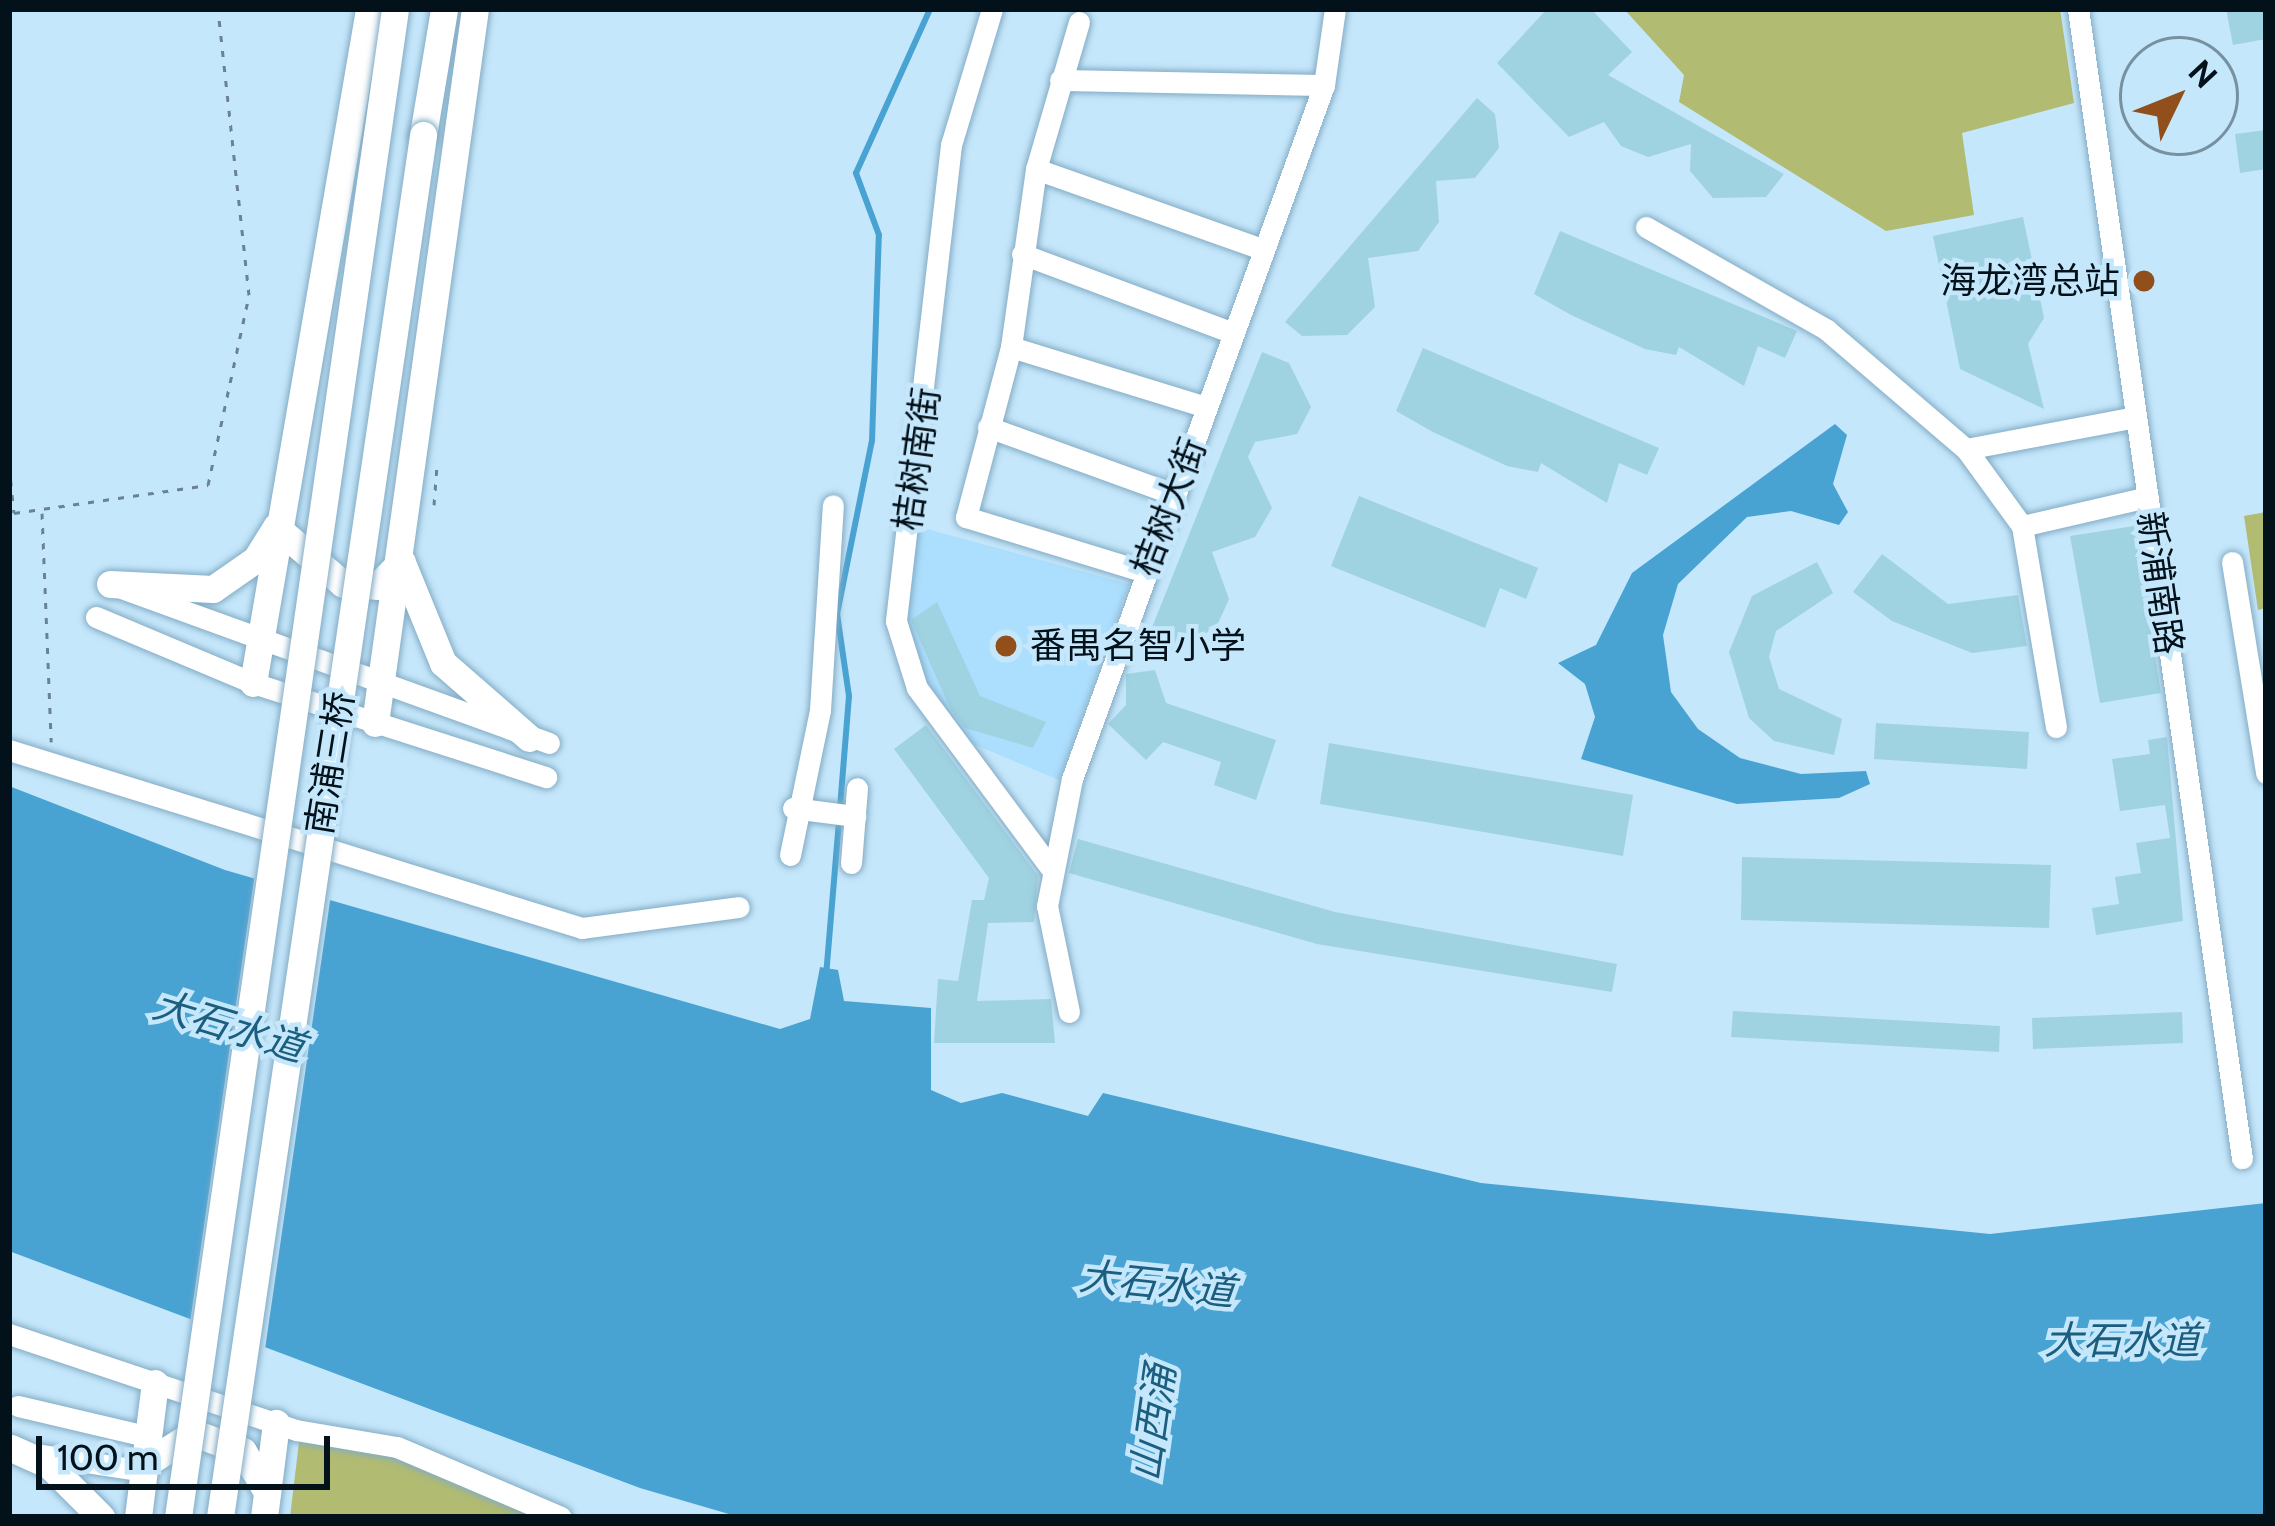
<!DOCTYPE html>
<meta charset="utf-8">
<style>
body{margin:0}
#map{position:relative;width:2275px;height:1526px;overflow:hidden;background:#c5e7fb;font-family:Cabin,"Noto Sans SC",sans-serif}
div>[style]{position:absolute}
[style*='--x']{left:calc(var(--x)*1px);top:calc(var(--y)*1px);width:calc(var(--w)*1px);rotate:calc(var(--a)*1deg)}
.built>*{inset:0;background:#acdefd}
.green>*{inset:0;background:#b1bb72}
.water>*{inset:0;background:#48a2d2}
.pier>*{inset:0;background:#c5e7fb}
.stream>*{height:6px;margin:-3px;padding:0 3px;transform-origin:3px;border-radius:3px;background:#48a2d2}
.building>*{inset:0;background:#9fd3e1}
.path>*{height:3px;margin-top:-1.5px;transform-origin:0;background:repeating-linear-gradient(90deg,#6a8291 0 6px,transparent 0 15px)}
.roads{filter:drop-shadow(0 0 3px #83acc5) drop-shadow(0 0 3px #83acc5)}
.minor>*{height:21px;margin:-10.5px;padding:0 10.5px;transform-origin:10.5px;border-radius:10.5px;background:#fff}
.major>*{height:27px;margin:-13.5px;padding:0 13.5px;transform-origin:13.5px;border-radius:13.5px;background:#fff}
.bridges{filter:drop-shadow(0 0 3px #83acc5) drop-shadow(0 0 3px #83acc5)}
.major-bridge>*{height:27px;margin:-13.5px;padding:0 13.5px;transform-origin:13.5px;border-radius:13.5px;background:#fff}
.dots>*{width:33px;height:33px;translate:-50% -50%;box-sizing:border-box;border:6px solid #c5e7fb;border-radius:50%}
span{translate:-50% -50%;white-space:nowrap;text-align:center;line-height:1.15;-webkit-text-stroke:9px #c5e7fb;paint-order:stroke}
.poi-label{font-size:36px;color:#03111a}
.right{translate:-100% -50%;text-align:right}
.left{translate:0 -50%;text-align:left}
.street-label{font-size:36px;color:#03111a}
.water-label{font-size:39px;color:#1b5e7f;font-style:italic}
.frame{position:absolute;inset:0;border:12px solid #03111a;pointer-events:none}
.north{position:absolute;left:2119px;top:36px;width:120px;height:120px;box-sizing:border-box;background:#c5e7fb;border:3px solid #7791a1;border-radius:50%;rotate:47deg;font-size:33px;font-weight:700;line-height:48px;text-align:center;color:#03111a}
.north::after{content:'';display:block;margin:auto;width:42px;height:54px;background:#904f1b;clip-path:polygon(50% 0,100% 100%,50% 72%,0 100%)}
.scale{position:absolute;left:36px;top:1436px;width:294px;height:54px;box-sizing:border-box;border:6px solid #03111a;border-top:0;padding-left:15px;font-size:36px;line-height:42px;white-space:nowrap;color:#03111a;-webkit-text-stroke:9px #c5e7fb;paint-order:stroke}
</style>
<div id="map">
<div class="built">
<i style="clip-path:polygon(916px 526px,1129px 584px,1059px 780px,966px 741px,939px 711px,903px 634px)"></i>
</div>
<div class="green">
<i style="clip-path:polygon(1624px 9px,2060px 9px,2074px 103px,1962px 133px,1974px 215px,1886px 231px,1679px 102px,1684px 75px)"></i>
<i style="clip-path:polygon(2266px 512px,2266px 608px,2258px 610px,2244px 516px)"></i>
<i style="clip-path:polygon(299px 1442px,396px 1455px,540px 1517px,290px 1517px)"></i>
</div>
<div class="water">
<i style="clip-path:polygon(1835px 424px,1847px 435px,1833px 484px,1848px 512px,1839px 525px,1791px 511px,1747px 517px,1678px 584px,1663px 635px,1671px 692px,1698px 729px,1740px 758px,1801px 774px,1866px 771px,1870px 784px,1839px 798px,1737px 804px,1581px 759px,1595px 717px,1585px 684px,1558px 663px,1596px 645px,1632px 573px)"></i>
<i style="clip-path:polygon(9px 786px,225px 870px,780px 1029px,810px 1019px,820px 967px,838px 970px,844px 1001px,931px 1008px,931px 1090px,961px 1103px,1002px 1093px,1088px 1116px,1103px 1093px,1481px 1183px,1990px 1234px,2266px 1203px,2266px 1517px,739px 1517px,640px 1488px,9px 1251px)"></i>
</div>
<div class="pier">
<i style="clip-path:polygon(255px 873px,331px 894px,265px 1349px,190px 1323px)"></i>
</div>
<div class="stream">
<i style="--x:840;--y:808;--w:112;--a:-85.4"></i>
<i style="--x:849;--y:696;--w:83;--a:-98.3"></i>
<i style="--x:837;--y:614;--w:177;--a:-78.6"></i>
<i style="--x:872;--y:441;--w:206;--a:-88.1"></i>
<i style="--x:879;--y:235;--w:66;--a:-110.4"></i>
<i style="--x:856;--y:173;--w:180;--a:-65.7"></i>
<i style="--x:826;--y:976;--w:155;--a:-85.2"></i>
</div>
<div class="building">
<i style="clip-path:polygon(1547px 9px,1591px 9px,1632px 52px,1608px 75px,1784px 174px,1766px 197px,1713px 198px,1690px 171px,1691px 144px,1648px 157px,1621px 146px,1604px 122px,1569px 137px,1497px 63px)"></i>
<i style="clip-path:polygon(2226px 9px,2266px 9px,2266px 39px,2233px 45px)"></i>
<i style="clip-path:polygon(1477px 98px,1495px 114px,1499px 148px,1475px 178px,1436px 181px,1439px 222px,1418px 251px,1368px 258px,1375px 307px,1347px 335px,1302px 336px,1285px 322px)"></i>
<i style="clip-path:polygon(2266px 130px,2266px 169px,2240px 173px,2235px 134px)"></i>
<i style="clip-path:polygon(2023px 217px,2044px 318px,2028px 344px,2044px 409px,1960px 369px,1933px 236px)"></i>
<i style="clip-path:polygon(1560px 231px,1797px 331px,1785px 358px,1758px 346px,1744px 386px,1679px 347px,1676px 355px,1645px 349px,1571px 315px,1534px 294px)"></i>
<i style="clip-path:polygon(1423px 348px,1659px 448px,1647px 475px,1619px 463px,1607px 503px,1541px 463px,1538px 472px,1507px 466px,1433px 432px,1396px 411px)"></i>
<i style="clip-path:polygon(1262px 352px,1289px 363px,1311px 407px,1297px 434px,1255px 442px,1248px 457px,1272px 508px,1255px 537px,1212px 552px,1229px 599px,1216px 628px,1171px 650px,1147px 640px)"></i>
<i style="clip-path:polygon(1359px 496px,1538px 568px,1526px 599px,1500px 588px,1485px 628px,1331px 566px)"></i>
<i style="clip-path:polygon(2134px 526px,2161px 693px,2100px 703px,2070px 536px)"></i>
<i style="clip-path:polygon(1882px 554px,1948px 604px,2018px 595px,2027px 646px,1972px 653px,1892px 621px,1853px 592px)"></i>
<i style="clip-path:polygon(1817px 562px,1833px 593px,1776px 631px,1769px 657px,1779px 689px,1842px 719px,1834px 755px,1774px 741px,1749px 718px,1729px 652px,1752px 596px)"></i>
<i style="clip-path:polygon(937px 602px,980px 696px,1046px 722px,1033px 748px,965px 728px,950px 708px,911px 620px)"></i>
<i style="clip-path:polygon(1155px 670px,1166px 703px,1276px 740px,1256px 800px,1214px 785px,1221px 762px,1163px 742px,1146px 760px,1108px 724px,1126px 705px,1126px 674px)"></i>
<i style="clip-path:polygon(1876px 723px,2029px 732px,2027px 769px,1874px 759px)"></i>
<i style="clip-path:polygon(926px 725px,1038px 876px,1034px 922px,988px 923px,977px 1001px,1051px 999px,1055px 1043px,934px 1043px,938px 979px,958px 981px,972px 900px,984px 900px,989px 878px,894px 749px)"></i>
<i style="clip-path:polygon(2167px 737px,2183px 921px,2096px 935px,2092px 908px,2119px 904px,2115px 877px,2141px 873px,2136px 843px,2170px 838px,2165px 805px,2120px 811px,2112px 759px,2150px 754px,2148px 740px)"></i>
<i style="clip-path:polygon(1329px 743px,1633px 795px,1623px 856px,1320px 804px)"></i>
<i style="clip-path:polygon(1078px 839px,1335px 912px,1617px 964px,1612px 992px,1317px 944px,1069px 873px)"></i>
<i style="clip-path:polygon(1742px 857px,2051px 865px,2049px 928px,1741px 920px)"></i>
<i style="clip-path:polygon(1733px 1011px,2000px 1026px,1999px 1052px,1731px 1037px)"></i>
<i style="clip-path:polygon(2182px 1012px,2183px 1043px,2033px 1049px,2032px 1018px)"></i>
</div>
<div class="path">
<i style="--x:9;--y:465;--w:48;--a:84.1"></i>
<i style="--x:14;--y:513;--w:196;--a:-8.2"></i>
<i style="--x:208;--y:485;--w:194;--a:-77.8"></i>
<i style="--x:249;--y:295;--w:288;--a:-96.2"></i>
<i style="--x:434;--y:505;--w:40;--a:-85.7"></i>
<i style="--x:42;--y:513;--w:229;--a:87.7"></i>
</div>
<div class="roads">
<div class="minor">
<i style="--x:992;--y:9;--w:142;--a:106.8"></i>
<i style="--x:951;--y:145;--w:479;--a:96.6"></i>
<i style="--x:896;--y:621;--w:70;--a:72.6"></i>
<i style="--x:917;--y:688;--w:223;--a:53.4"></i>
<i style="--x:2078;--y:9;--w:1161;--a:81.88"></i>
<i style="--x:1079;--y:22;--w:153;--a:106.3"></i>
<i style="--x:1036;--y:169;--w:180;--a:98"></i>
<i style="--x:1011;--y:347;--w:176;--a:104.8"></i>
<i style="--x:966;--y:517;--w:187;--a:17.1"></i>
<i style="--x:1060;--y:80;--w:264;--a:1.1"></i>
<i style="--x:1036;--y:169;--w:240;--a:19.5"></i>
<i style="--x:1646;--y:227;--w:208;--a:29.6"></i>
<i style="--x:1827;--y:330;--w:183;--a:40.6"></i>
<i style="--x:1966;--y:449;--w:95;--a:54"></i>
<i style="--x:2022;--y:526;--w:204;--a:80.4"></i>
<i style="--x:1022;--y:254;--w:225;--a:20.5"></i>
<i style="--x:1011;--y:347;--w:204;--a:17.1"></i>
<i style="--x:988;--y:427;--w:200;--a:19.9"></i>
<i style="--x:1966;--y:449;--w:172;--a:-10.7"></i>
<i style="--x:2022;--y:526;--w:129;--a:-13"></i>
<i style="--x:2232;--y:562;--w:214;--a:80.8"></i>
<i style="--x:121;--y:588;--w:455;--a:19.9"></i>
<i style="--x:96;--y:617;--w:170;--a:22.8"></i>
<i style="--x:253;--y:683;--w:308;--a:17.8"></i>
<i style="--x:9;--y:750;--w:600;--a:17.26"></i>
<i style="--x:582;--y:928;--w:158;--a:-7.6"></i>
<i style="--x:793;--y:808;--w:63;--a:7.4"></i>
<i style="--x:790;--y:855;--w:148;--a:-78.3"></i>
<i style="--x:820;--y:710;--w:205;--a:-86.4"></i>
<i style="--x:851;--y:863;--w:75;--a:-85.4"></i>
<i style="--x:1069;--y:1012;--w:108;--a:-101.7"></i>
<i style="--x:1047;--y:906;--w:129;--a:-78.9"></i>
<i style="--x:1072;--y:779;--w:738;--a:-70.04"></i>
<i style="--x:1324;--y:85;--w:77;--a:-81.8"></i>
<i style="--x:9;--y:1334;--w:303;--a:18.5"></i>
<i style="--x:296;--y:1430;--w:102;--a:9.6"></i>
<i style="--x:397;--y:1447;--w:178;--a:23.1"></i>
<i style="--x:18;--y:1406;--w:131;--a:13.2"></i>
<i style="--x:41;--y:1455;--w:104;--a:8.8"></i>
</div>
<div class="major">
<i style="--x:423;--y:135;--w:128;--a:-80.5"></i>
<i style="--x:403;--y:565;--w:106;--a:67.8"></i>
<i style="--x:443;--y:663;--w:114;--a:41.1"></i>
<i style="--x:110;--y:584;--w:103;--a:2.8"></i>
<i style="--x:213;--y:589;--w:52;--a:-34.9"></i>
<i style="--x:256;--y:559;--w:38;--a:-58"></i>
<i style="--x:276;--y:527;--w:88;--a:40.4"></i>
<i style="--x:343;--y:584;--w:34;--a:3"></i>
<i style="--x:377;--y:586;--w:35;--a:-45"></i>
<i style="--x:253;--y:683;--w:684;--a:-80.23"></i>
<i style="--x:375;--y:723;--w:721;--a:-82.03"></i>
<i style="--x:11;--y:1448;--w:42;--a:24.1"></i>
<i style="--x:49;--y:1465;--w:74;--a:45"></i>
<i style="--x:145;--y:1464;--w:58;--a:-32.3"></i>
<i style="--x:194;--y:1433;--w:52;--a:20.2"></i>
<i style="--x:243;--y:1451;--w:48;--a:59.7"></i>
<i style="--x:138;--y:1517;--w:135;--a:-82.8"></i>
<i style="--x:264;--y:1517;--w:95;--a:-82.7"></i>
</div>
</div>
<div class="bridges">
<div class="major-bridge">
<i style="--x:178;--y:1517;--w:1524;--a:-81.81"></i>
<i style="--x:220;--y:1517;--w:1397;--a:-81.64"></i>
</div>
</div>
<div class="dots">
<i style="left:2144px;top:281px;background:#904f1b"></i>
<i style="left:1006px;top:646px;background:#904f1b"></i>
</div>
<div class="poi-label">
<span class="right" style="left:2120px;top:281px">海龙湾总站</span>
<span class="left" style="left:1030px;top:646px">番禺名智小学</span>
</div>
<div class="street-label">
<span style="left:917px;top:459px;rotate:-82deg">桔树南街</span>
<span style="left:1169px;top:507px;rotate:-69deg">桔树大街</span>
<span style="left:2160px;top:583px;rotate:82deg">新浦南路</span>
<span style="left:330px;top:763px;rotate:-81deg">南浦三桥</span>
</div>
<div class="water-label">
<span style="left:229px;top:1026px;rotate:17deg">大石水道</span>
<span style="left:1157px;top:1284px;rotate:6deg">大石水道</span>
<span style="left:2122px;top:1340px">大石水道</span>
<span style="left:1153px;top:1423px;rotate:-82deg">山西涌</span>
</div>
<div class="frame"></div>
<div class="north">N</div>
<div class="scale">100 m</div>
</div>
